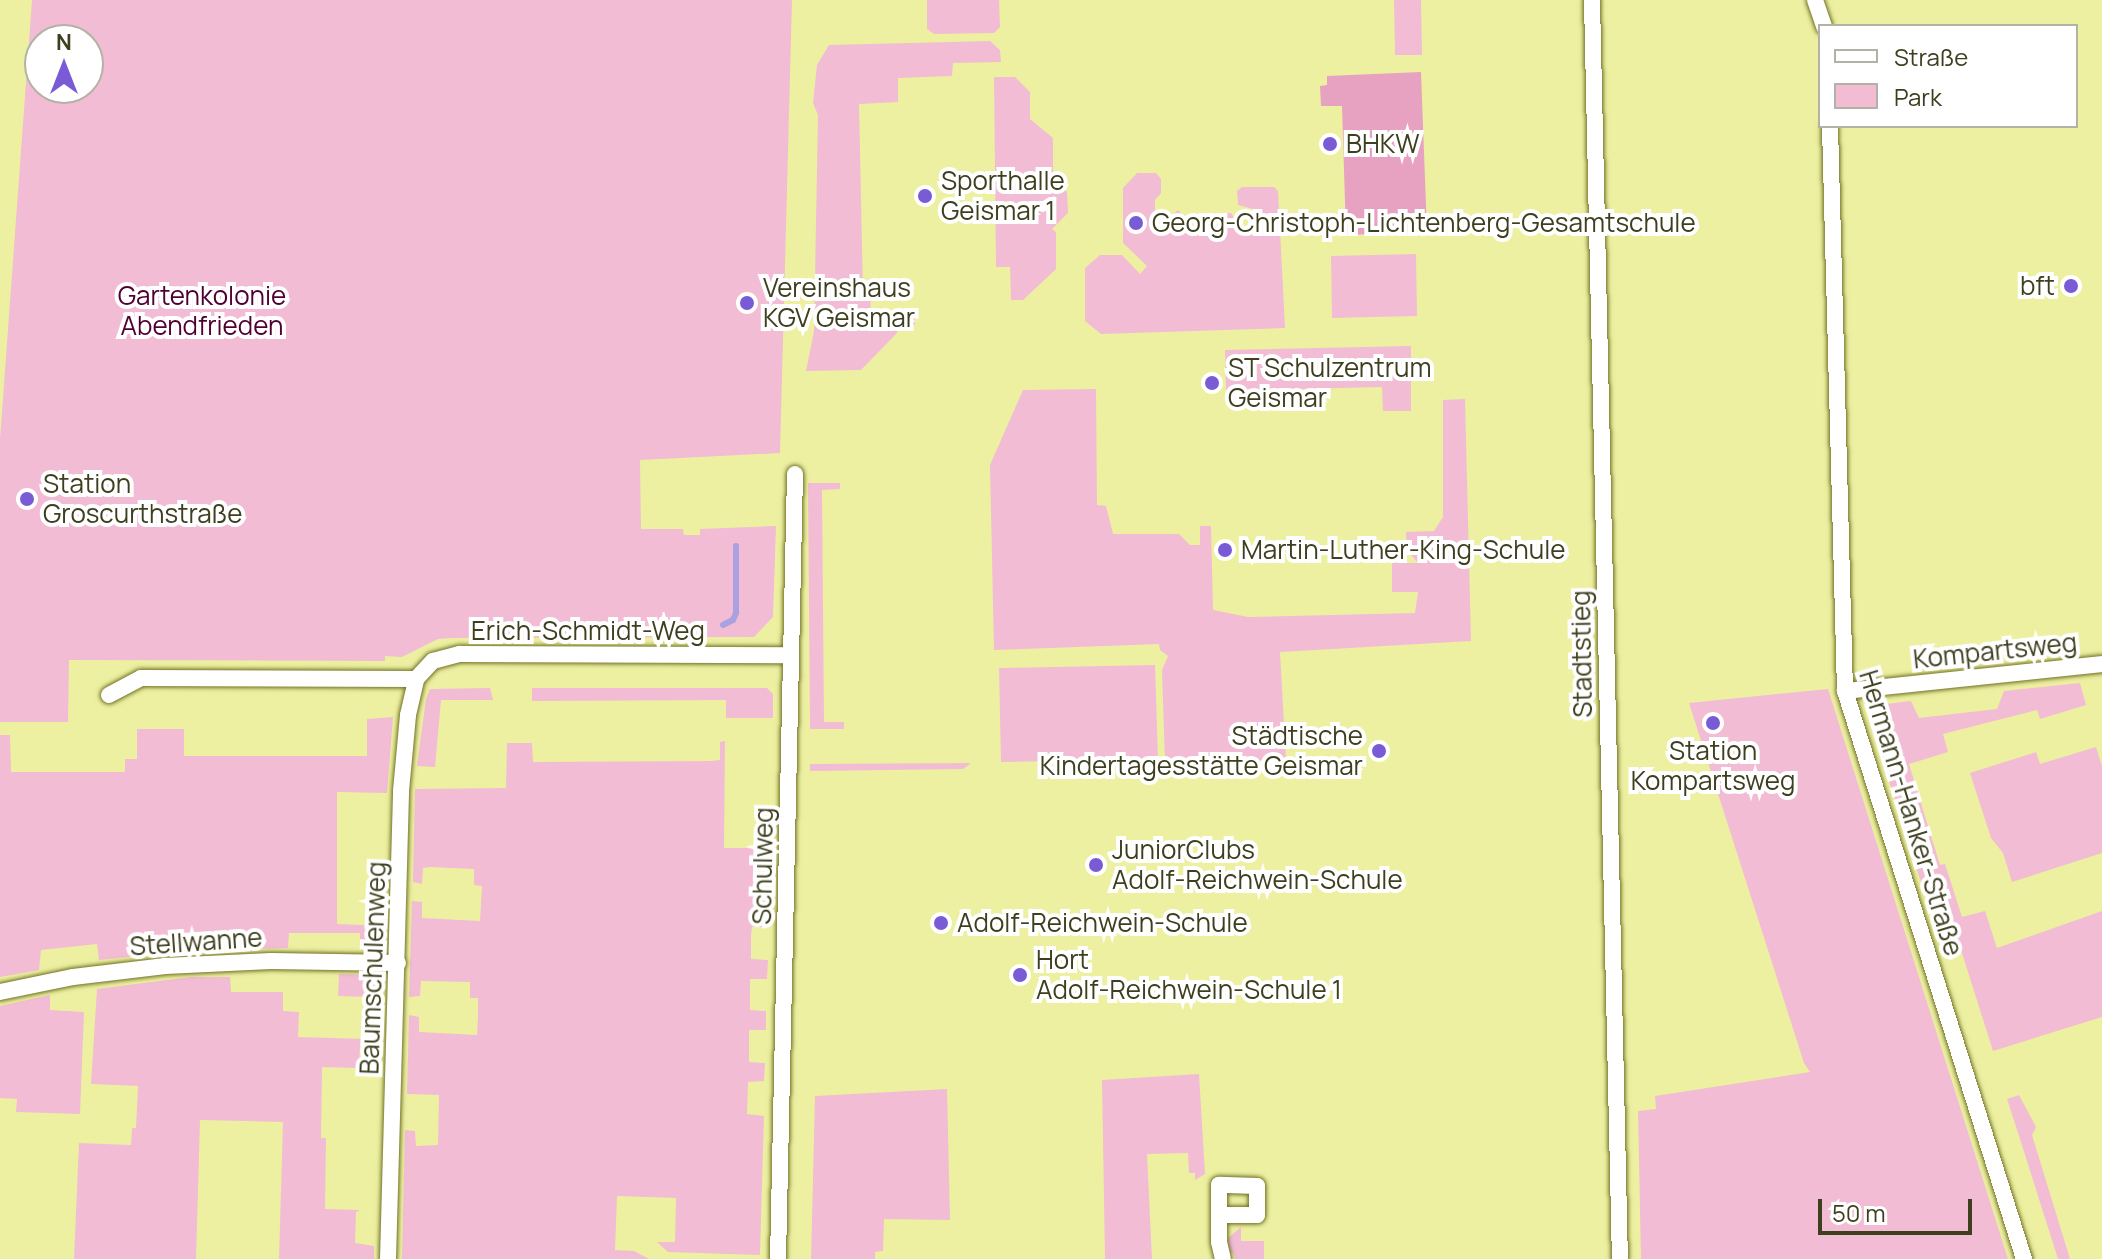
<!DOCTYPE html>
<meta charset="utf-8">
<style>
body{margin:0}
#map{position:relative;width:2102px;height:1259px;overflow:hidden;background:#edf0a1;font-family:Manrope,sans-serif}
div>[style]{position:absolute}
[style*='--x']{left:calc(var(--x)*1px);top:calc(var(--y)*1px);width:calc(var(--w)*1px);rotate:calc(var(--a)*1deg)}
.green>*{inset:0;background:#f2bcd4}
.forest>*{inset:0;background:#e7a2c2}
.stream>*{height:6px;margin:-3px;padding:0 3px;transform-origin:3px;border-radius:3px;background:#aaa1e0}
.roads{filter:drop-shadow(0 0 2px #717223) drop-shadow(0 0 2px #717223)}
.street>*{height:16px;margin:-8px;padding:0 8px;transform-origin:8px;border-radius:8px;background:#fff}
.dots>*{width:22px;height:22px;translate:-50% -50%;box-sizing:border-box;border:4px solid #fff;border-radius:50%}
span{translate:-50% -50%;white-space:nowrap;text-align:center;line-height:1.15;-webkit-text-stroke:8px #fff;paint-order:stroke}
.poi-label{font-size:26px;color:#3e3f1f}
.left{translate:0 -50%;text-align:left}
.right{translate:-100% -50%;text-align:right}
.park-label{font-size:26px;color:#4f0031}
.street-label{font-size:26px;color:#3e3f1f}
.legend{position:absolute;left:1818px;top:24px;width:260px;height:104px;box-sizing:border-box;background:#fff;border:2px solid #b2b2a5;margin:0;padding:10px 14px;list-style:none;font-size:24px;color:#3e3f1f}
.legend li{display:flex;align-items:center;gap:16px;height:40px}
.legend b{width:40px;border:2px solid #b2b2a5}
.north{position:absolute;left:24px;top:24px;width:80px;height:80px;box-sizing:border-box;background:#fff;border:2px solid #b2b2a5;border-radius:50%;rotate:0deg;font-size:22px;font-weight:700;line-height:32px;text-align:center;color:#3e3f1f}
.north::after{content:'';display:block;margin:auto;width:28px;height:36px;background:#785bd5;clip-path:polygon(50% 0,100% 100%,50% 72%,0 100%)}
.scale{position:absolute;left:1818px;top:1199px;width:154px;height:36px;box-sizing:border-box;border:4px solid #3e3f1f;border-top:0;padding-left:10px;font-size:24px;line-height:28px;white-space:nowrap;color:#3e3f1f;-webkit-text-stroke:6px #fff;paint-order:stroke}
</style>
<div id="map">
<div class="green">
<i style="clip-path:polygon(evenodd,32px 0,792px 0,780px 453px,640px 460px,641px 529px,683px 529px,684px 535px,700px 535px,700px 529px,776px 526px,773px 617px,754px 637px,452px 638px,438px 639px,402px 657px,385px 656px,385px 661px,69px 660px,68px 722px,0 722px,0 439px,32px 0,40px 40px,88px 40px,88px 88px,40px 88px,40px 40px)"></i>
<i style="clip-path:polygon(927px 0,999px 0,1000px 27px,994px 33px,934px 34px,927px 29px)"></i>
<i style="clip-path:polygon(1394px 0,1421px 0,1422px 55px,1395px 55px)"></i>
<i style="clip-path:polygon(990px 41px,1000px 50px,1001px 62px,953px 63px,952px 76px,898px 78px,898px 102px,859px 104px,863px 293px,870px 293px,871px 315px,914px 314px,915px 325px,898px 325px,897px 333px,861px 370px,806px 371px,814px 331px,818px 115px,813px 103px,817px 65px,829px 45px)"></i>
<i style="clip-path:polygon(994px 77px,1015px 77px,1030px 92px,1030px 119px,1053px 138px,1053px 174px,1047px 181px,1057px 181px,1067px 192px,1068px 213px,1052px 229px,1056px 232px,1056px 269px,1023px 300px,1011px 300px,1010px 267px,996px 267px)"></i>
<i style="clip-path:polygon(1137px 173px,1156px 173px,1161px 179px,1161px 193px,1155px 200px,1155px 211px,1162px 217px,1171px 217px,1178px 210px,1183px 216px,1192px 216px,1192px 224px,1197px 229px,1205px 229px,1213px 213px,1231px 213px,1243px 231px,1254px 231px,1259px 225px,1258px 214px,1253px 209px,1238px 205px,1237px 191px,1242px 187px,1274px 187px,1278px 191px,1285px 328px,1101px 334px,1085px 321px,1085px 268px,1100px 255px,1122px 255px,1140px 274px,1147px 266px,1123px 243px,1123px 188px)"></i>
<i style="clip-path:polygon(1416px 254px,1417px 316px,1332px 318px,1331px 256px)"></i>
<i style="clip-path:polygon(1411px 346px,1411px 411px,1383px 411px,1382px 387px,1226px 391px,1225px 350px)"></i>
<i style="clip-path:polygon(1096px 389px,1097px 505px,1106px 506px,1113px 534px,1179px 534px,1190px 545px,1200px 545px,1200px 526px,1211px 526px,1213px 610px,1248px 617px,1415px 613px,1418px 592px,1392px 592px,1392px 563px,1418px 563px,1407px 550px,1406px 532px,1434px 531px,1443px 517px,1443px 400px,1465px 399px,1471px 641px,1280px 652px,1286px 760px,1165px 762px,1162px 670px,1168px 656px,1160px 650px,1159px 644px,994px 650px,990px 465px,1023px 390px)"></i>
<i style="clip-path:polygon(808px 483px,840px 483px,840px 489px,822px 490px,824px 722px,844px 722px,844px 729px,810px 729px)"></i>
<i style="clip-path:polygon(1155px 665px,1158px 759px,1001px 762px,999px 668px)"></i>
<i style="clip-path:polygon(2080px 683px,2086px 705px,2040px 719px,2037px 710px,1943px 734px,1948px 752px,1909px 764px,1940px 865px,1945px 864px,1962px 917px,1985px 911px,1997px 948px,2102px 911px,2102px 1017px,1993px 1051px,1942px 890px,1925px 895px,1872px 727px,1886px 704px,1911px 701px,1919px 718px,1997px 709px,2004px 691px)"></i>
<i style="clip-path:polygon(490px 688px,493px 700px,441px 700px,435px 767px,417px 766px,426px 699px,430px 689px)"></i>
<i style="clip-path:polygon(532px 688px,767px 688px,773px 694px,773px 718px,726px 718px,726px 700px,532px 701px)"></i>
<i style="clip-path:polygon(1828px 689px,2008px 1259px,1641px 1259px,1638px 1111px,1656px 1109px,1655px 1096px,1810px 1072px,1804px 1063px,1689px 703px)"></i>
<i style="clip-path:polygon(393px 717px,387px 793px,337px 792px,337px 924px,382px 926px,374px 944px,360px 948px,360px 933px,289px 933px,288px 948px,227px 950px,225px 934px,168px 938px,169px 953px,99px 960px,97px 944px,41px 950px,39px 970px,0 977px,0 735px,10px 735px,11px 772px,125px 772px,125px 759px,137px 759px,137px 729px,184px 729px,184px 756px,367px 756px,367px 719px)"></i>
<i style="clip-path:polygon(725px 741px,724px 848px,771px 848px,768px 927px,752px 927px,751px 935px,751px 959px,768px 960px,767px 979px,750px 979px,750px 1010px,766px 1011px,766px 1030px,749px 1030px,749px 1062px,765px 1063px,764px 1081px,748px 1082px,747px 1114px,764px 1116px,760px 1255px,668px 1252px,657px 1242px,675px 1242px,676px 1198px,617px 1196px,615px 1250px,634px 1251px,649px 1259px,402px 1259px,405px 1130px,415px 1131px,416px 1146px,438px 1145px,439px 1095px,407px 1094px,409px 1015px,419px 1017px,419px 1032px,477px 1035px,478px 1016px,478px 998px,470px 998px,470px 982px,421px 981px,420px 996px,409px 997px,412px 901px,422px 902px,422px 918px,480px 921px,482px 886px,474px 885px,474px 869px,430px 867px,423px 868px,422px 884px,413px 882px,415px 789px,506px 788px,507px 743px,532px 743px,533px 762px,711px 761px,720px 760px,720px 742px)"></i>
<i style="clip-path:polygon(2096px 747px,2102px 766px,2102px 853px,2012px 882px,2003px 853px,1991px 838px,1970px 773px,2036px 752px,2040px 764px)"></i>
<i style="clip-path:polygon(971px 763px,963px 769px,810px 771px,810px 764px)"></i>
<i style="clip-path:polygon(339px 974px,370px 975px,381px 985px,381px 1016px,372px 1016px,372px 997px,338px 996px)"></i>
<i style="clip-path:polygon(191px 977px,230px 977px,231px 992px,283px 992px,283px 1011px,299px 1012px,298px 1037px,364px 1039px,360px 1044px,359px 1068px,322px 1067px,321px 1138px,326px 1138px,325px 1209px,360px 1210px,356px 1212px,355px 1243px,374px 1246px,374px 1259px,279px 1259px,283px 1122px,200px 1120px,196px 1259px,74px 1259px,79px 1143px,131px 1145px,132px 1128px,136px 1128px,138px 1086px,91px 1084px,97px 989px)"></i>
<i style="clip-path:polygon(50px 995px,50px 1010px,84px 1012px,80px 1114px,16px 1112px,17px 1099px,0 1098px,0 1006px)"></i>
<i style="clip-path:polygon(1199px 1074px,1205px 1174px,1195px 1180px,1195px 1173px,1189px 1173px,1188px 1153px,1147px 1154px,1152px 1259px,1105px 1259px,1102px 1080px)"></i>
<i style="clip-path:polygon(947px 1089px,950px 1220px,884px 1219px,883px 1251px,875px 1252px,875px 1259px,811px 1259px,815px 1096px)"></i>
<i style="clip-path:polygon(2019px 1095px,2036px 1127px,2032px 1135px,2070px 1259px,2058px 1259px,2020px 1139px,2007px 1099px)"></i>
<i style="clip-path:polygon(1241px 1227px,1241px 1241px,1264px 1241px,1264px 1259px,1235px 1259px,1234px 1254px,1228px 1251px,1228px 1238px)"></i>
</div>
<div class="forest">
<i style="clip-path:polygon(1421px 72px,1427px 232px,1346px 235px,1342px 106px,1321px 106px,1320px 86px,1327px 85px,1327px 76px)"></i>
</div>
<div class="stream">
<i style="--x:723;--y:625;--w:11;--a:-27"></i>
<i style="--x:733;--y:620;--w:8;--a:-67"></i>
<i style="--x:736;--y:613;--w:67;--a:-90"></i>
</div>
<div class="roads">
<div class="street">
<i style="--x:1592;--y:0;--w:1259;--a:88.73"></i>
<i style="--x:1815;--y:0;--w:28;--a:71"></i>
<i style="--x:1830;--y:126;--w:565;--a:88.48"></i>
<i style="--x:1845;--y:691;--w:596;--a:72.51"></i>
<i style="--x:1845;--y:691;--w:258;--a:-6"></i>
<i style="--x:109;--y:695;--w:36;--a:-28"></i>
<i style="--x:141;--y:678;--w:275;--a:0.2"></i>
<i style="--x:0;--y:992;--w:75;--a:-11.6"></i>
<i style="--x:73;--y:977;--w:93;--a:-6.8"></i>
<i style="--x:165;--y:966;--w:106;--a:-2.7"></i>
<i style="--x:271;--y:961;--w:127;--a:0.9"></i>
<i style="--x:1219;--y:1215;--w:38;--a:0"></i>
<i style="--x:1257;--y:1215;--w:29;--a:-90"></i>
<i style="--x:1257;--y:1186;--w:38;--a:-178"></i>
<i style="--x:1219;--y:1185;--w:57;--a:90"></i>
<i style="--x:1219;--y:1242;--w:17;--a:77"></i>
<i style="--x:388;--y:1259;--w:468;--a:-88.4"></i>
<i style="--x:401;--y:791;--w:76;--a:-84.7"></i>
<i style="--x:408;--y:715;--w:37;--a:-77"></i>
<i style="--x:416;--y:679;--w:25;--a:-47"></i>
<i style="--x:433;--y:661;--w:28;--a:-15"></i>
<i style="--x:460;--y:654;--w:331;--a:0.2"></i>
<i style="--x:778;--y:1259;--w:785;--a:-88.76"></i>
</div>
</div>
<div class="dots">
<i style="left:1330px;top:144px;background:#785bd5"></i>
<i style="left:925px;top:196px;background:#785bd5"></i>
<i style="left:1136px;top:223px;background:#785bd5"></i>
<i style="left:2071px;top:286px;background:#785bd5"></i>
<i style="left:747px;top:303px;background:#785bd5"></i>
<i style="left:1212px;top:383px;background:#785bd5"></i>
<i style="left:27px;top:499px;background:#785bd5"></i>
<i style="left:1225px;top:550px;background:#785bd5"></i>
<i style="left:1713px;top:723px;background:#785bd5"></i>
<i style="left:1379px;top:751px;background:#785bd5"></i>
<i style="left:1096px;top:865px;background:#785bd5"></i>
<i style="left:941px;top:923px;background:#785bd5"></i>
<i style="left:1020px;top:975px;background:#785bd5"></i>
</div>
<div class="poi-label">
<span class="left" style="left:1346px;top:144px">BHKW</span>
<span class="left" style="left:941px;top:196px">Sporthalle<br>Geismar 1</span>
<span class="left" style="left:1152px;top:223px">Georg-Christoph-Lichtenberg-Gesamtschule</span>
<span class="right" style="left:2055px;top:286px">bft</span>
<span class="left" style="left:763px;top:303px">Vereinshaus<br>KGV Geismar</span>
<span class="left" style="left:1228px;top:383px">ST Schulzentrum<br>Geismar</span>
<span class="left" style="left:43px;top:499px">Station<br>Groscurthstraße</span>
<span class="left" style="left:1241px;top:550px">Martin-Luther-King-Schule</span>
<span class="right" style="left:1363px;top:751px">Städtische<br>Kindertagesstätte Geismar</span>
<span style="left:1713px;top:766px">Station<br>Kompartsweg</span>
<span class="left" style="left:1112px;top:865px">JuniorClubs<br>Adolf-Reichwein-Schule</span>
<span class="left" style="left:957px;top:923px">Adolf-Reichwein-Schule</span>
<span class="left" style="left:1036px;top:975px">Hort<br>Adolf-Reichwein-Schule 1</span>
</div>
<div class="park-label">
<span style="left:202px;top:311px">Gartenkolonie<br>Abendfrieden</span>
</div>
<div class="street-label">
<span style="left:588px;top:631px">Erich-Schmidt-Weg</span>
<span style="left:1995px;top:651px;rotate:-6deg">Kompartsweg</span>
<span style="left:1582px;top:654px;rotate:-91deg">Stadtstieg</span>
<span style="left:1911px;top:813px;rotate:73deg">Hermann-Hanker-Straße</span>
<span style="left:763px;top:866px;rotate:-89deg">Schulweg</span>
<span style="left:196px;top:942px;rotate:-4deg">Stellwanne</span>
<span style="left:373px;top:968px;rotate:-88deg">Baumschulenweg</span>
</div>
<ul class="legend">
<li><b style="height:10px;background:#fff"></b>Straße</li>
<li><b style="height:22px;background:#f2bcd4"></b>Park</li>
</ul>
<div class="north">N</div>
<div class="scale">50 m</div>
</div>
